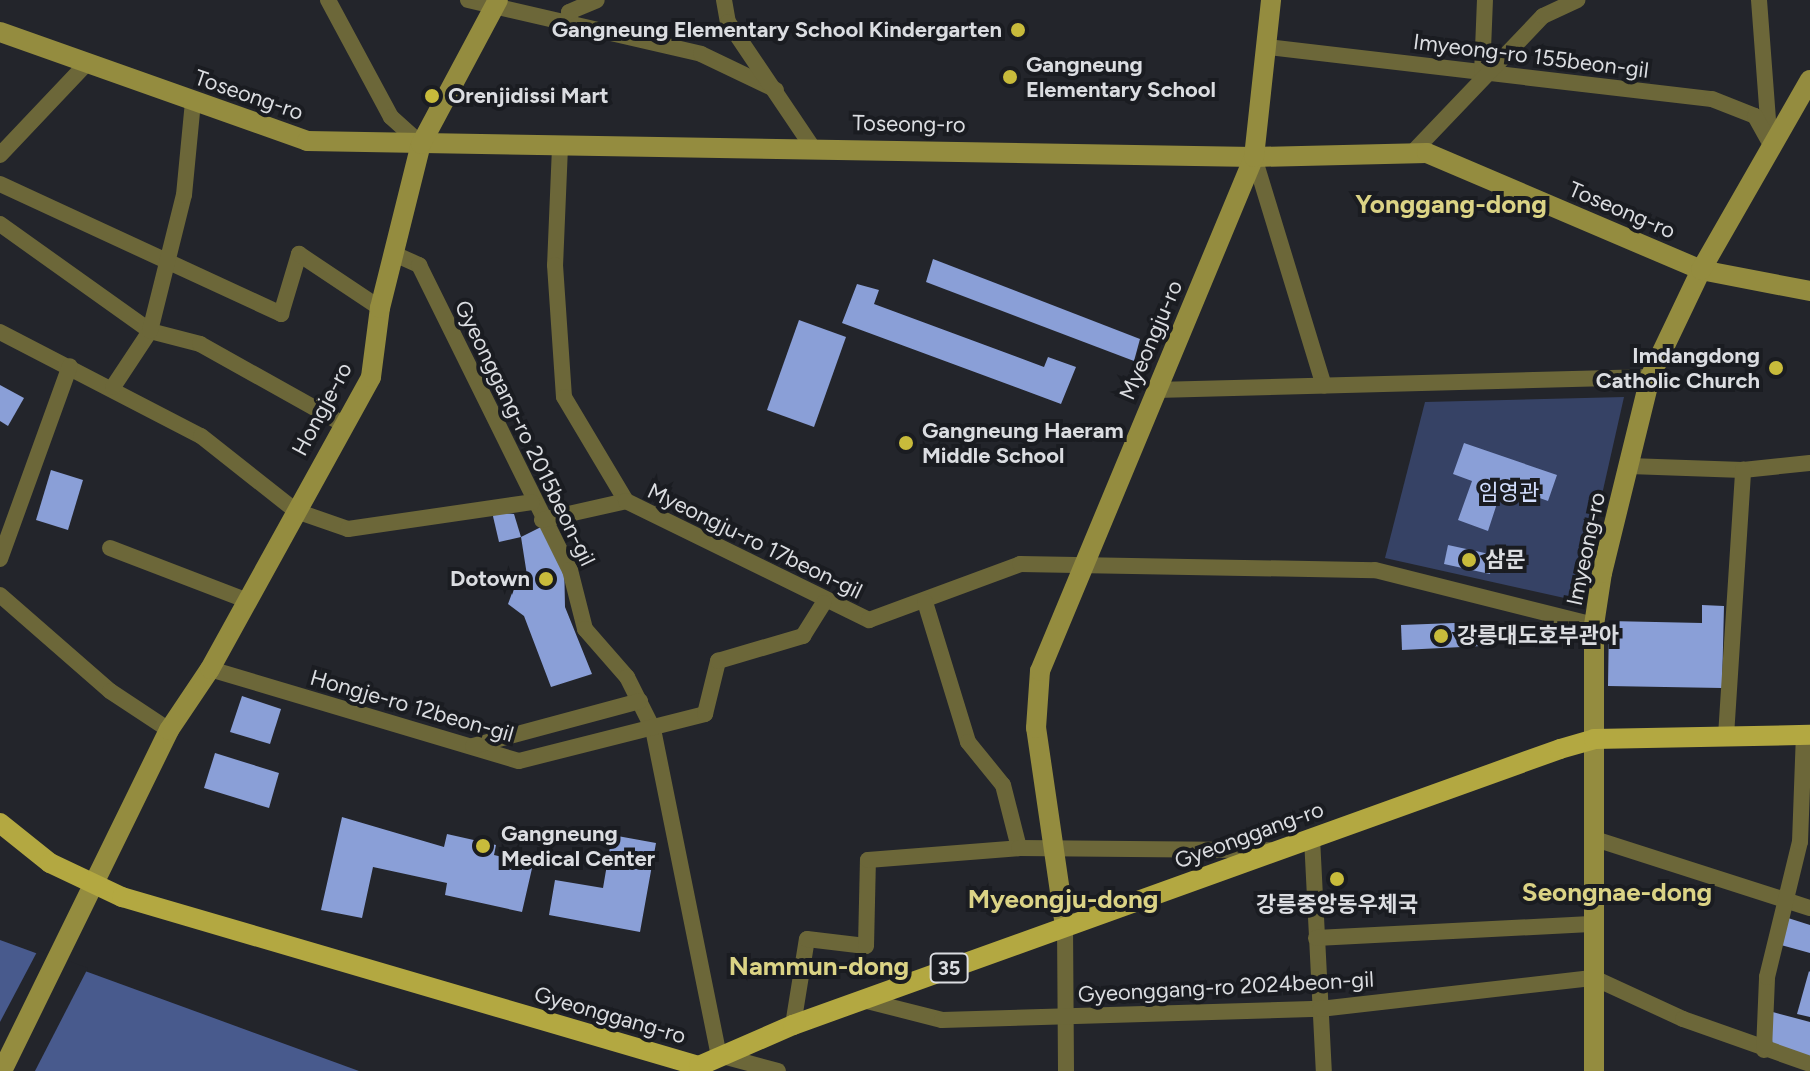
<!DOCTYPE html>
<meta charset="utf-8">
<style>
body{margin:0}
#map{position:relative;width:1810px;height:1071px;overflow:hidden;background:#23252b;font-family:Figtree,"Noto Sans KR",sans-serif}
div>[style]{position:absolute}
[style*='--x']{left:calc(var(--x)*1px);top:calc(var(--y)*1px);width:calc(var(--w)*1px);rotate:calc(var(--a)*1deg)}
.green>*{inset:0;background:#364265}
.water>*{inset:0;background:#485a8d}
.pier>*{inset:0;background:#23252b}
.building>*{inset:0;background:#8a9fd7}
.street>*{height:16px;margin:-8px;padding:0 8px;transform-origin:8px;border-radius:8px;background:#6c6739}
.secondary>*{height:20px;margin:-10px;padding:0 10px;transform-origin:10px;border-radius:10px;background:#948c3f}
.primary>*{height:20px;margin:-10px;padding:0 10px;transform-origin:10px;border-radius:10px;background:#b3a841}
.dots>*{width:22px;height:22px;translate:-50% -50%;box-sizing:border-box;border:4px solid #1a1c21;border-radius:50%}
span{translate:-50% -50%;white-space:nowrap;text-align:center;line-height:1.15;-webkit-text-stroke:8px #1a1c21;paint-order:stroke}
.shield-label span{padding:2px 6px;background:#1a1c21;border:2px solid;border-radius:6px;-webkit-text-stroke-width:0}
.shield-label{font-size:20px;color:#dbdde1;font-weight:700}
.poi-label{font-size:22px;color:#dbdde1;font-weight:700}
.right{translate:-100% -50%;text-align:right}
.left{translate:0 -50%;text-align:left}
.street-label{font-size:22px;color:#dbdde1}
.park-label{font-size:22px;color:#d2defe}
.quarter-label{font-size:26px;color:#dbd385;font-weight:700}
</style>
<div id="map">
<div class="green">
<i style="clip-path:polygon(1624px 397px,1578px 601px,1385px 558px,1425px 402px)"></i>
</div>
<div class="water">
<i style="clip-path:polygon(0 940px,359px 1071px,0 1071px)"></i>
</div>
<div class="pier">
<i style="clip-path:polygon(38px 950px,88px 968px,35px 1071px,0 1071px,0 1022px)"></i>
</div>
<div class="building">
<i style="clip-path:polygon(933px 259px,1140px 339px,1134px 361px,926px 282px)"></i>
<i style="clip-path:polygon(857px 284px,879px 290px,874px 304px,1044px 367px,1048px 357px,1076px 367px,1061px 404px,842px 323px)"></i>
<i style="clip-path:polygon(799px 320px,846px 337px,814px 427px,767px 410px)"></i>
<i style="clip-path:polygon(0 385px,24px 398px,8px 426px,0 421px)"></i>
<i style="clip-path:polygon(1464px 443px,1557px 475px,1548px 501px,1503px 485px,1488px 531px,1458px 520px,1472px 481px,1453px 474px)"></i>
<i style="clip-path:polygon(51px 470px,83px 480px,68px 530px,36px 520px)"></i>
<i style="clip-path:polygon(492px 512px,514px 514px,521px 537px,499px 542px)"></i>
<i style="clip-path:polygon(545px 525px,564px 558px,565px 607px,592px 674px,551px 687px,524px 616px,508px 604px,515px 585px,529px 588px,521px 537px)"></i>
<i style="clip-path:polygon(1448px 545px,1494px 555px,1490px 574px,1444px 564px)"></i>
<i style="clip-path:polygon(1702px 605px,1724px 606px,1722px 688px,1608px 686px,1609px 621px,1702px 623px)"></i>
<i style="clip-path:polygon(1481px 622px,1482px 646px,1402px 650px,1401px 625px)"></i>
<i style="clip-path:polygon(242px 696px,281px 709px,270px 744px,230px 732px)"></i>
<i style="clip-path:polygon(215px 753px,279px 773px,269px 808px,204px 788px)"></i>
<i style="clip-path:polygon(342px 817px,444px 847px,447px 834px,496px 845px,494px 855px,533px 864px,522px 912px,445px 895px,447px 883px,373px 867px,362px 918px,321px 910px)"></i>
<i style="clip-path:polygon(612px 835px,656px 843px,640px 932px,549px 915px,555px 880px,603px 888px)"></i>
<i style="clip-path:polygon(1788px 918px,1810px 925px,1810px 953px,1781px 945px)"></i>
<i style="clip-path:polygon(1809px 971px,1810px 972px,1810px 1017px,1797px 1014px)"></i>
<i style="clip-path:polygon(1769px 1011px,1810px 1022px,1810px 1059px,1773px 1049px)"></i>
</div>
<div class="street">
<i style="--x:328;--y:0;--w:133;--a:61.7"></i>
<i style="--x:391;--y:117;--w:40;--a:42"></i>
<i style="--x:468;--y:0;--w:239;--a:13"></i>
<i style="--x:701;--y:54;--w:83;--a:25.6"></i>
<i style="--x:724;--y:0;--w:22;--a:80"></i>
<i style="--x:728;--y:22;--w:148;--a:56"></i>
<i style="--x:1759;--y:0;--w:133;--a:85.7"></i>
<i style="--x:571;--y:23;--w:11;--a:-100"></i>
<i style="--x:569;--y:12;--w:30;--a:-23"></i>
<i style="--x:1268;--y:47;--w:447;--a:6.7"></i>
<i style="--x:1712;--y:99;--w:46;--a:21.6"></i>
<i style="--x:1755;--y:116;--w:31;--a:61"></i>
<i style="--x:1482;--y:74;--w:74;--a:-87.7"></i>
<i style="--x:560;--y:147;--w:118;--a:92.4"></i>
<i style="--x:555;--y:265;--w:132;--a:86.1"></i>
<i style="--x:564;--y:397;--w:121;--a:59.2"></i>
<i style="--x:1413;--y:152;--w:188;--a:-46.3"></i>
<i style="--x:1543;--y:16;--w:38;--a:-25"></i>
<i style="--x:0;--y:155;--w:124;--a:-46.6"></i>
<i style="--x:1254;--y:157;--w:239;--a:73"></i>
<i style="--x:0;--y:184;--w:310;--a:24.8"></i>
<i style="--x:281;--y:314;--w:63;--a:-73.3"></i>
<i style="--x:299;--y:254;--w:97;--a:33.7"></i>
<i style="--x:0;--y:224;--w:184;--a:35.5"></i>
<i style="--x:150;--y:331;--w:52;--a:14.6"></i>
<i style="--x:200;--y:344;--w:164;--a:29.2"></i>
<i style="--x:392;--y:253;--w:30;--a:24"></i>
<i style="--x:419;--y:265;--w:340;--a:63.7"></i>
<i style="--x:570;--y:570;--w:61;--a:75.7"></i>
<i style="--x:585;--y:629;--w:64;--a:48.8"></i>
<i style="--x:627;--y:677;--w:58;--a:63.4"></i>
<i style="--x:653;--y:729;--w:333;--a:78.6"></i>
<i style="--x:719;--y:1055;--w:61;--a:15.2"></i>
<i style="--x:0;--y:332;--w:226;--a:27.4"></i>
<i style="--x:201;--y:436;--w:121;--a:38.3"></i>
<i style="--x:296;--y:511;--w:55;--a:19.1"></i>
<i style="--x:348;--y:529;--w:186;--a:-8.3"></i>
<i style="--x:113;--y:387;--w:67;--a:-56.5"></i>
<i style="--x:150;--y:331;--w:140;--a:-76"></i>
<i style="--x:184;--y:195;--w:94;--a:-84.5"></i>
<i style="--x:1156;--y:390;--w:494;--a:-1.5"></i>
<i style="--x:1629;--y:466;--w:114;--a:2"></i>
<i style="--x:1743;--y:470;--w:67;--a:-6"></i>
<i style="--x:542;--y:520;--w:86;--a:-12.7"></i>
<i style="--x:626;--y:501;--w:271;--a:26.1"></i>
<i style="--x:869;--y:620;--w:161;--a:-20.3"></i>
<i style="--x:1020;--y:564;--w:355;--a:1"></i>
<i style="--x:1375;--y:570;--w:226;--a:14.1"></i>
<i style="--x:110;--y:548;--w:142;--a:21"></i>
<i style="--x:0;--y:559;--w:205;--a:-70.1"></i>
<i style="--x:0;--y:595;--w:146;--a:41.1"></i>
<i style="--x:110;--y:691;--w:71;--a:33.5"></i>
<i style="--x:925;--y:602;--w:146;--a:72.9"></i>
<i style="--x:968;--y:742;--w:55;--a:50.9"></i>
<i style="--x:1003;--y:785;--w:65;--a:75.7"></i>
<i style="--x:210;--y:669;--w:322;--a:16.6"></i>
<i style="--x:519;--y:761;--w:192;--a:-14.2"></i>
<i style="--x:705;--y:714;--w:55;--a:-76.2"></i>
<i style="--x:718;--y:661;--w:89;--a:-16.4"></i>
<i style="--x:803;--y:636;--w:39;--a:-58"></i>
<i style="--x:1726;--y:736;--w:267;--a:-86.3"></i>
<i style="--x:473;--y:746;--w:173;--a:-15.1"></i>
<i style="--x:1312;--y:838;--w:233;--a:87.1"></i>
<i style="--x:1595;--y:839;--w:226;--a:17.8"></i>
<i style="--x:1065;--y:926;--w:145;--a:89.6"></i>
<i style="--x:1316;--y:938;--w:275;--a:-2.9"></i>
<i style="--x:863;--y:1000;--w:81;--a:14.2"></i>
<i style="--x:942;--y:1020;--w:378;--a:-1.7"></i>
<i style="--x:1320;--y:1009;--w:276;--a:-6.5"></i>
<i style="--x:1594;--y:978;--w:98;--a:24.7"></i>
<i style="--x:1683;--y:1019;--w:135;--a:19.5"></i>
<i style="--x:793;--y:1025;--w:87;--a:-80.8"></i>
<i style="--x:807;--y:939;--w:59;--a:6.8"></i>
<i style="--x:866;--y:946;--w:86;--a:-88.7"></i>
<i style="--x:868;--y:860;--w:151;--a:-4.5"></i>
<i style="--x:1019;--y:848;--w:251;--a:0.5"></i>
<i style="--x:1764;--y:1050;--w:73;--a:-87.6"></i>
<i style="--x:1767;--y:977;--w:139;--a:-76.3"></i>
<i style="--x:1800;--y:842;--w:107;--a:-87.9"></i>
</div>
<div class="secondary">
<i style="--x:0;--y:32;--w:326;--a:19.5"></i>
<i style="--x:307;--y:141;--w:947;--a:0.97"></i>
<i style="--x:1254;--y:157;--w:173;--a:-1.3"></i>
<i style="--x:1427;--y:153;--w:298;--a:23.1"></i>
<i style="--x:1701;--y:270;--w:111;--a:10.9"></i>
<i style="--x:1065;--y:926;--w:200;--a:-98.3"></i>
<i style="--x:1036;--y:728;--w:57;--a:-86"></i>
<i style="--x:1040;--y:671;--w:557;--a:-67.4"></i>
<i style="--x:1254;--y:157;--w:158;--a:-83.8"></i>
<i style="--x:2;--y:1071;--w:380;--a:-63.9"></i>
<i style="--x:169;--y:730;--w:73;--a:-56.1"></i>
<i style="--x:210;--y:669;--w:333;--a:-61.1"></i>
<i style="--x:371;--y:377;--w:70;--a:-82.6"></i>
<i style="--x:380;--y:308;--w:169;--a:-76"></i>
<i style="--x:421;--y:144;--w:163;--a:-61.9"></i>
<i style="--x:1594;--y:1071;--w:446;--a:-90"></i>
<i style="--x:1594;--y:625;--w:53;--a:-81.3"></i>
<i style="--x:1602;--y:573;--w:202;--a:-76.2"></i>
<i style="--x:1650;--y:377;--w:119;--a:-64.5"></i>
<i style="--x:1701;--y:270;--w:219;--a:-60.2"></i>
</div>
<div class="primary">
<i style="--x:0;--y:823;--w:64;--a:38.7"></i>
<i style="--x:50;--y:863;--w:80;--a:25.3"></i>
<i style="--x:122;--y:897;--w:601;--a:16.33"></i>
<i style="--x:699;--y:1066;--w:103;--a:-23.6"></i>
<i style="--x:793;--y:1025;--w:815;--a:-19.79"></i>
<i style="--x:1560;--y:749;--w:35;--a:-16"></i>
<i style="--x:1594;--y:739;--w:216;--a:-1.1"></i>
</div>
<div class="dots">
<i style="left:1018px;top:30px;background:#c8bb3b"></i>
<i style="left:1010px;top:77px;background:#c8bb3b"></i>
<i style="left:432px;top:96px;background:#c8bb3b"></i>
<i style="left:1776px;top:368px;background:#c8bb3b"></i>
<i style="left:906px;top:443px;background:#c8bb3b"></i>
<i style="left:1469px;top:560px;background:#c8bb3b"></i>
<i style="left:546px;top:579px;background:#c8bb3b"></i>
<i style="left:1441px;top:636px;background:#c8bb3b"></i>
<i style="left:483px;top:846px;background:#c8bb3b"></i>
<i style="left:1337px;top:879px;background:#c8bb3b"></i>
</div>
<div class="shield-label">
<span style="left:949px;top:968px">35</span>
</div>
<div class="poi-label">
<span class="right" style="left:1002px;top:30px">Gangneung Elementary School Kindergarten</span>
<span class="left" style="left:1026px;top:77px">Gangneung<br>Elementary School</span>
<span class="left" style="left:448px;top:96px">Orenjidissi Mart</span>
<span class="right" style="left:1760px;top:368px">Imdangdong<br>Catholic Church</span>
<span class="left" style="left:922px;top:443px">Gangneung Haeram<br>Middle School</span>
<span class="left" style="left:1485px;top:560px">삼문</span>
<span class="right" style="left:530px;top:579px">Dotown</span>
<span class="left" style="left:1457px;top:636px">강릉대도호부관아</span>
<span class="left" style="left:501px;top:846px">Gangneung<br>Medical Center</span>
<span style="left:1337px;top:905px">강릉중앙동우체국</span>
</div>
<div class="street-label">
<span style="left:1531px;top:56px;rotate:7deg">Imyeong-ro 155beon-gil</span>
<span style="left:249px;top:95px;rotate:19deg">Toseong-ro</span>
<span style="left:909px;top:124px;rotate:1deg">Toseong-ro</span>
<span style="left:1622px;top:210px;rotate:23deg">Toseong-ro</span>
<span style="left:1151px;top:340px;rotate:-67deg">Myeongju-ro</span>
<span style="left:322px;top:409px;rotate:-62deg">Hongje-ro</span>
<span style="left:525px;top:433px;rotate:64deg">Gyeonggang-ro 2015beon-gil</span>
<span style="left:755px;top:541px;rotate:26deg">Myeongju-ro 17beon-gil</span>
<span style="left:1586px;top:549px;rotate:-78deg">Imyeong-ro</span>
<span style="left:412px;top:706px;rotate:16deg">Hongje-ro 12beon-gil</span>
<span style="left:1249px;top:835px;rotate:-20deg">Gyeonggang-ro</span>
<span style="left:1226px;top:987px;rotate:-3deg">Gyeonggang-ro 2024beon-gil</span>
<span style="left:610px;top:1015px;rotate:16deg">Gyeonggang-ro</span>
</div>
<div class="park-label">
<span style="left:1509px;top:493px">임영관</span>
</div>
<div class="quarter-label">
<span style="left:1451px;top:205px">Yonggang-dong</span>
<span style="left:1617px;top:893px">Seongnae-dong</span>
<span style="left:1063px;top:900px">Myeongju-dong</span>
<span style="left:819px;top:967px">Nammun-dong</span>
</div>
</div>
